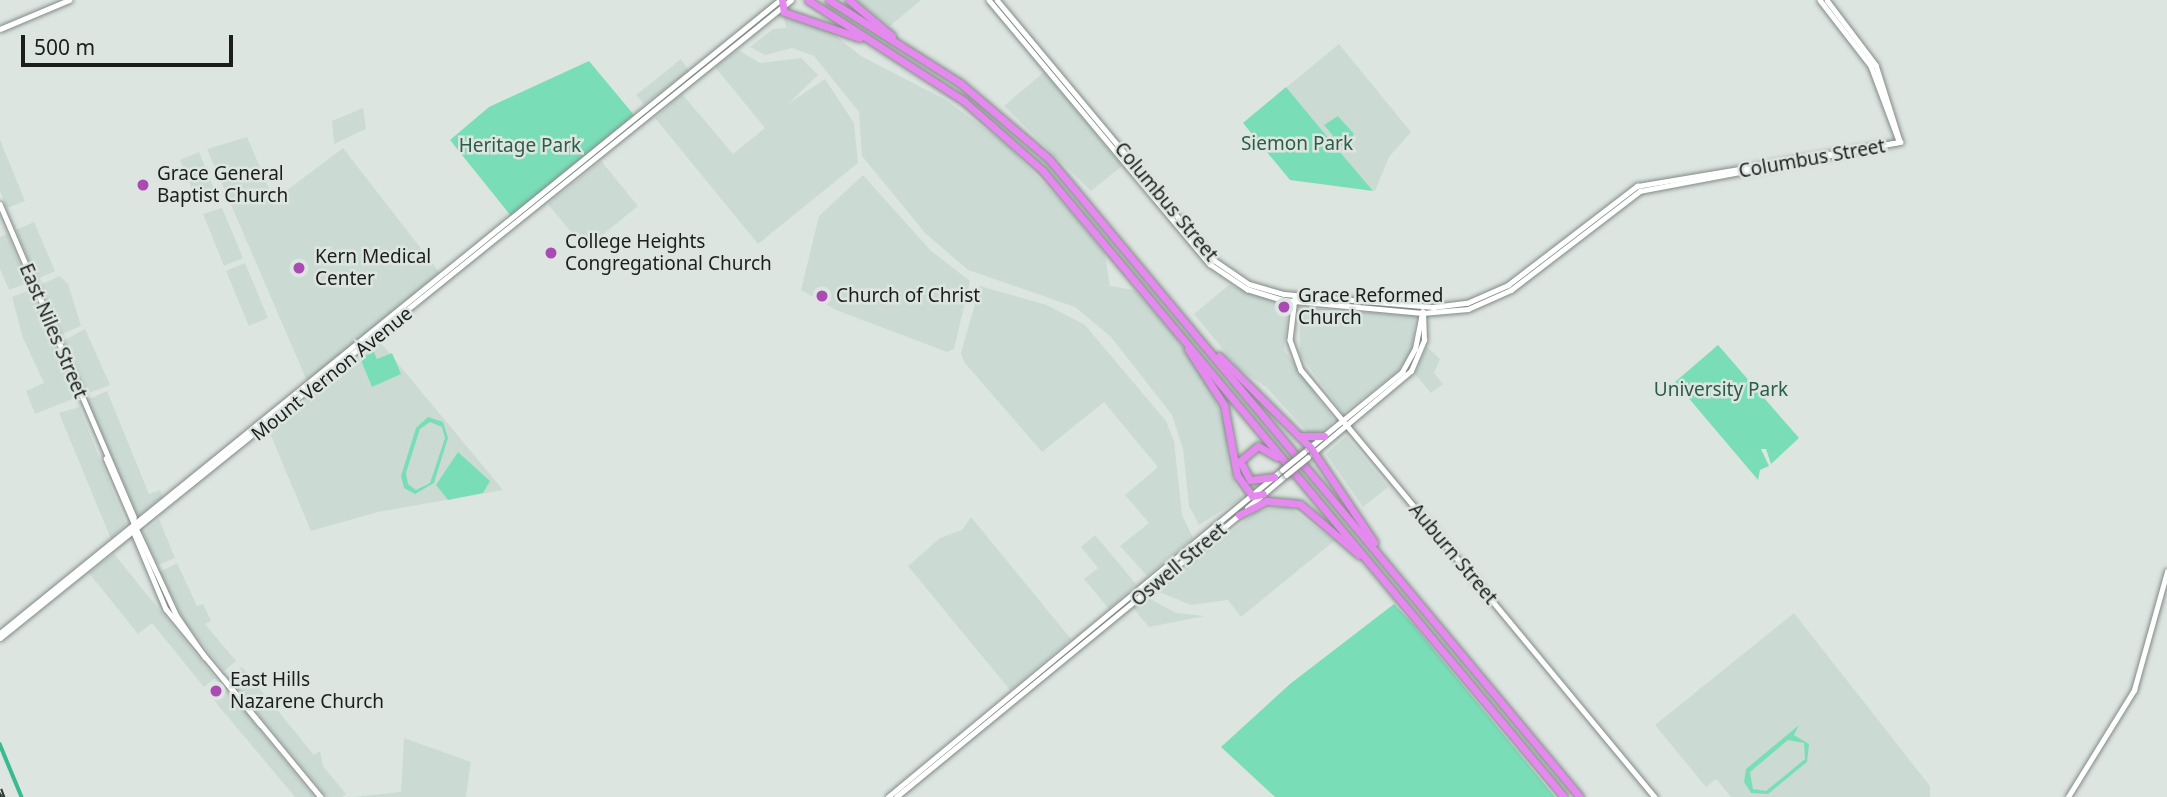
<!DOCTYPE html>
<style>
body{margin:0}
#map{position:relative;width:2167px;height:797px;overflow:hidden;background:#dde5e1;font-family:"Noto Sans",sans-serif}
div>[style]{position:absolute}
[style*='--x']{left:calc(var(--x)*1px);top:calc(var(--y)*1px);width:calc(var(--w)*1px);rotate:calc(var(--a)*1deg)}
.built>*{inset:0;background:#cbdbd4}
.green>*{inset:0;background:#79deb8}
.canal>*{height:3.5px;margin:-1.75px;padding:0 1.75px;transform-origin:1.75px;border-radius:1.75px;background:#3aba90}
.roads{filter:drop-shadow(0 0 2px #828a86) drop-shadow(0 0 2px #828a86)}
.secondary>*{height:4.5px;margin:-2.25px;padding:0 2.25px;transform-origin:2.25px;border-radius:2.25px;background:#fff}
.highway>*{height:7px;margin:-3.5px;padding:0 3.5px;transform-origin:3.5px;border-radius:3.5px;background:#e489ed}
.rail>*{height:4.5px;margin-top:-2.25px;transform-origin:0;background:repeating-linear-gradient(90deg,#dde5e1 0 5px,#303331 0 10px);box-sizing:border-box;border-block:2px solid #303331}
.bridges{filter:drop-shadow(0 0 2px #828a86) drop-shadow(0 0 2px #828a86)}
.secondary-bridge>*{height:4.5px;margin:-2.25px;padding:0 2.25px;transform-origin:2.25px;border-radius:2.25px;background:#fff}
.dots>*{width:19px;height:19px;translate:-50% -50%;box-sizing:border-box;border:4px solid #dde5e1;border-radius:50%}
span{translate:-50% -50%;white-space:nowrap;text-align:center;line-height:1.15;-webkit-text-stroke:5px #dde5e1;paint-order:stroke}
.park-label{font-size:19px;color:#2b5d4a}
.street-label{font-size:19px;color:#1b1e1c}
.poi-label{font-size:19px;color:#1b1e1c}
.left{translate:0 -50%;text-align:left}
.scale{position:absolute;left:21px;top:35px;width:212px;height:32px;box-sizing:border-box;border:4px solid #1b1e1c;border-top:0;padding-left:9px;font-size:21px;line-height:24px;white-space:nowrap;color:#1b1e1c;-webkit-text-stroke:5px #dde5e1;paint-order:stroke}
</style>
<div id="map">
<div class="built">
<i style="clip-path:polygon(857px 0,921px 0,890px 26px)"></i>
<i style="clip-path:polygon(784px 17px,831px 32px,861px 56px,946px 100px,1007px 145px,1069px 210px,1105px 254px,1110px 286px,1134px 290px,1174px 335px,1212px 393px,1227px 431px,1228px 469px,1242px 498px,1199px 525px,1189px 506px,1183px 449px,1172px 415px,1111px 337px,1075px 307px,968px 270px,925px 233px,862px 156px,859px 112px,814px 56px,792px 48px,765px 55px,750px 47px,773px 29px,786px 28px)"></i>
<i style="clip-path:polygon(1339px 44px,1411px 132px,1389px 157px,1375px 191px,1244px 122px)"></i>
<i style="clip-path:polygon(738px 50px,760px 63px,801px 58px,818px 75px,788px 104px,825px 79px,854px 123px,858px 163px,758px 244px,655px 118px,682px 94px,733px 154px,765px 128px,715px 67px)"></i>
<i style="clip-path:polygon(681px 59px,689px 71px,644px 104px,636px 95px)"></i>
<i style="clip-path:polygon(1044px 72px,1122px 166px,1091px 191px,1004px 106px)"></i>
<i style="clip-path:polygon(363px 108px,366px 129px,334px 144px,332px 121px)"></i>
<i style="clip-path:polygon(247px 137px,274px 200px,343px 148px,440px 273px,307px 381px,207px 149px)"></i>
<i style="clip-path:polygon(0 140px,25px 201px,7px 208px,0 191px)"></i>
<i style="clip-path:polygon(199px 152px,214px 189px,195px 196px,180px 160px)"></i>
<i style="clip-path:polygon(601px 161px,638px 206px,585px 249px,548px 204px)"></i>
<i style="clip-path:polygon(863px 175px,930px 250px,970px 281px,954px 349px,947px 352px,836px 310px,801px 290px,819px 216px)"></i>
<i style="clip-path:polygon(222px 208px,243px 258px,224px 266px,203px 214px)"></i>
<i style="clip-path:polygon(34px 222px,55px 271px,37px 279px,16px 230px)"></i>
<i style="clip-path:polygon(7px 234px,27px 283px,9px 290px,0 269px,0 237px)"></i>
<i style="clip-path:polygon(245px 263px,268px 318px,249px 326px,226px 271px)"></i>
<i style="clip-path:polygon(60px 276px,68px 284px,81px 326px,62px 334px,39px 285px)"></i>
<i style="clip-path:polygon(1229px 285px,1288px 305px,1284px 350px,1334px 420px,1327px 428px,1311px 436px,1266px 387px,1239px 369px,1194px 314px)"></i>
<i style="clip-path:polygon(980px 286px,1047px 305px,1085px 325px,1166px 421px,1174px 441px,1182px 515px,1193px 538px,1147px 576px,1120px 546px,1149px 523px,1125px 495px,1158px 467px,1104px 402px,1042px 452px,964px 362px,961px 353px)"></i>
<i style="clip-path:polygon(30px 290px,75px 398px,35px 414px,26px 391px,44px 383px,23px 338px,12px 297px)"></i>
<i style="clip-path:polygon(1300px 307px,1415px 316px,1412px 350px,1396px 373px,1343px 413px,1300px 355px)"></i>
<i style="clip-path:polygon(85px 329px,110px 385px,86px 394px,63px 341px)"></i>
<i style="clip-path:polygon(380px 342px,503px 490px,378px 512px,311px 531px,269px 431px)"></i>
<i style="clip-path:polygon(1427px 347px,1440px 359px,1434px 373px,1443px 384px,1431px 393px,1415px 374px)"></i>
<i style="clip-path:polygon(107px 391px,149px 494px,160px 490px,163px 496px,138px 516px,87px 400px)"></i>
<i style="clip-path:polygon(79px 407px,126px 524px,111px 539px,59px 413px)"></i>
<i style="clip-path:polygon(1346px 436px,1388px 487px,1363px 507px,1326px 454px)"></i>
<i style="clip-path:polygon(1288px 506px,1334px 541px,1241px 617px,1228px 600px,1191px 605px,1157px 591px,1257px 511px)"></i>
<i style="clip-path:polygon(971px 517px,1071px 639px,1010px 690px,908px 566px,940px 538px,962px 530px)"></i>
<i style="clip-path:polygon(159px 519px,175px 558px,158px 565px,143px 533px)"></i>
<i style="clip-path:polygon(1095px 535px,1136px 584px,1109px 609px,1084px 579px,1098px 568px,1081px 547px)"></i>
<i style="clip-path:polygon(114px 554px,215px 678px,204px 687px,152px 623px,138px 634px,89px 573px)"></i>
<i style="clip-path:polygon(177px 563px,197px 606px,203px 604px,211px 621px,205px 624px,236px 661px,224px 671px,185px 622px,160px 572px)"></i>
<i style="clip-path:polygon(1147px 597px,1176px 613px,1205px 616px,1149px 627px,1133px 608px)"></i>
<i style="clip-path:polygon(1794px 613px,1930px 786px,1930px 797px,1731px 797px,1716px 779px,1706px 787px,1655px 725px)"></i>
<i style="clip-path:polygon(242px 667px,314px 755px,320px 751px,323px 766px,346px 794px,342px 797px,327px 797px,228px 677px)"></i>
<i style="clip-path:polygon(220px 684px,234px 699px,314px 797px,295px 797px,212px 698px,208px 694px)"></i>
<i style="clip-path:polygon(404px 738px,471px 762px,466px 797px,353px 797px,401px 792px)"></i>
</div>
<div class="green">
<i style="clip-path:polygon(589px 61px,634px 115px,511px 216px,450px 140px,489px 107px)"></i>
<i style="clip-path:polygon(1286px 87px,1339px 151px,1373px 191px,1290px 180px,1243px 123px)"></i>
<i style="clip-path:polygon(1338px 116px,1354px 134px,1345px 150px,1324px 125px)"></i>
<i style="clip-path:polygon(1718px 345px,1799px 438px,1771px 464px,1766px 449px,1761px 449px,1769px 466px,1760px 470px,1758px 480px,1675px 382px)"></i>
<i style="clip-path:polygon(374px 352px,377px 359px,392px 353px,401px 374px,372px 387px,360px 358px)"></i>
<i style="clip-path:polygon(evenodd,428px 417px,443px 422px,448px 438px,434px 483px,415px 494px,404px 488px,401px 476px,416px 428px,428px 417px,430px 422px,442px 427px,445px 438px,430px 483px,416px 490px,408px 484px,406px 473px,420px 429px,430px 422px)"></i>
<i style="clip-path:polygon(458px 452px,490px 481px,483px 493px,448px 500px,436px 485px)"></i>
<i style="clip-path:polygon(1394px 604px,1411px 622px,1555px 797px,1275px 797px,1221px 747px,1290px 684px)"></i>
<i style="clip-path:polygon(evenodd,1799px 725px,1794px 735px,1809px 744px,1807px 762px,1768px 794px,1751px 793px,1744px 782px,1746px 769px,1799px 725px,1788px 740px,1804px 743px,1805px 759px,1766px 791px,1753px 789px,1750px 772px,1788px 740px)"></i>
</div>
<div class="canal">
<i style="--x:0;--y:744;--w:57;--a:67.5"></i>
</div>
<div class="roads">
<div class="secondary">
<i style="--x:989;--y:0;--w:344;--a:50.1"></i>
<i style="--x:1210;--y:264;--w:45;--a:34"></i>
<i style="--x:1247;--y:289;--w:38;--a:17"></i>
<i style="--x:1283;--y:300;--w:140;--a:5.3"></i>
<i style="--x:1422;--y:313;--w:46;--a:-5"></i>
<i style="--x:1468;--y:309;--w:47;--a:-23.8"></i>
<i style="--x:1511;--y:290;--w:163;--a:-37.5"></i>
<i style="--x:1640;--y:191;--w:265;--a:-10.7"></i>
<i style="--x:997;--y:0;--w:339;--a:50.2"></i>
<i style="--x:1214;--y:260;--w:42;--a:34.4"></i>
<i style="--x:1249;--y:284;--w:36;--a:16"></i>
<i style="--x:1284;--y:294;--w:150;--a:5"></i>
<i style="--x:1433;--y:307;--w:34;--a:-7"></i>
<i style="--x:1467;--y:303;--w:45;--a:-23.7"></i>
<i style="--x:1508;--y:285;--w:163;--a:-37.5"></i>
<i style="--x:1637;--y:186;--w:266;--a:-9.5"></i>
<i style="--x:1820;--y:0;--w:83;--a:52.3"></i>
<i style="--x:1871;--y:66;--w:80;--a:69.5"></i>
<i style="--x:1827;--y:0;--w:81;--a:53"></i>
<i style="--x:1876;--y:65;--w:80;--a:72.5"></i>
<i style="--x:0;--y:29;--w:75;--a:-22.8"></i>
<i style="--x:0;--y:204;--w:340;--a:66.8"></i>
<i style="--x:134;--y:517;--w:18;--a:87"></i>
<i style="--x:135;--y:535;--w:80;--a:67.3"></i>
<i style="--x:166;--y:609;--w:244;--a:50.5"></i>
<i style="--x:1295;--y:298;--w:42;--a:96.8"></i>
<i style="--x:1290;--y:340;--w:32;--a:70"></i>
<i style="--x:1301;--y:370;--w:555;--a:50.34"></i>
<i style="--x:1304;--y:452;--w:127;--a:-39.2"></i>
<i style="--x:1402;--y:372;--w:26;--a:-61"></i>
<i style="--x:1415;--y:349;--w:38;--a:-79"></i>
<i style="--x:1312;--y:454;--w:129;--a:-40"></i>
<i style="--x:1411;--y:371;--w:34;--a:-67"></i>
<i style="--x:1424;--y:340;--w:27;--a:-92"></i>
<i style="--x:106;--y:458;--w:71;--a:66.7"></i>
<i style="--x:1247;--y:508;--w:51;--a:-40.2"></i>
<i style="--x:137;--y:530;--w:95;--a:65.1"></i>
<i style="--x:177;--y:616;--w:50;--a:55.7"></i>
<i style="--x:0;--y:633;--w:1005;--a:-39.06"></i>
<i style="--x:0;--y:638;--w:1016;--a:-38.89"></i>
<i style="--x:223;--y:678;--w:60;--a:51"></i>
<i style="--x:888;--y:797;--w:512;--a:-39.69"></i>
<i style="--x:896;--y:797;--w:445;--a:-39.4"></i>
<i style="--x:2068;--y:797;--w:126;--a:-58.3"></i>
<i style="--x:2134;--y:690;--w:123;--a:-74.4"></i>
</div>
<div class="highway">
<i style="--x:782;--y:0;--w:12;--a:81"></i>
<i style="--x:784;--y:12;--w:80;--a:18.9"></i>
<i style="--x:808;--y:0;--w:186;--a:32.9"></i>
<i style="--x:964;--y:101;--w:106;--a:41.5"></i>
<i style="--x:1043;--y:171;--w:814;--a:50.23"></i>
<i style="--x:829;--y:0;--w:155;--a:32.4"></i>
<i style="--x:960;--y:83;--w:117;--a:40.5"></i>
<i style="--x:1049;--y:159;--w:830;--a:50.23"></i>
<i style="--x:849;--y:0;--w:56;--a:39.9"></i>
<i style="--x:1188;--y:349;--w:67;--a:57.3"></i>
<i style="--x:1224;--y:405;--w:71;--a:79.5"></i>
<i style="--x:1237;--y:475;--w:26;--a:54"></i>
<i style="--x:1252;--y:496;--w:11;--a:-10"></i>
<i style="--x:1219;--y:356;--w:129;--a:45"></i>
<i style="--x:1310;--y:447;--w:115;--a:56"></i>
<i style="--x:1302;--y:436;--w:22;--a:0"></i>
<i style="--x:1274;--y:477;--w:24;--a:173"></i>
<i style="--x:1250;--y:480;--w:21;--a:-118"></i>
<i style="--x:1240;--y:461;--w:23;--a:-40"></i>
<i style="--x:1258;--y:446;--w:22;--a:30"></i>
<i style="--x:1239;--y:515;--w:31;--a:-27"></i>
<i style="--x:1267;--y:501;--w:33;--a:5"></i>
<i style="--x:1300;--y:504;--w:78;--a:40.8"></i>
</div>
</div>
<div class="rail">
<i style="--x:0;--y:789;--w:9;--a:69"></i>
</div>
<div class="bridges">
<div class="secondary-bridge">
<i style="--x:1282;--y:470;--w:28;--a:-39"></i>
<i style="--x:1286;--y:475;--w:28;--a:-39"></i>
</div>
</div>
<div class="dots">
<i style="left:143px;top:185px;background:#aa4bb4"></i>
<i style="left:551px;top:253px;background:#aa4bb4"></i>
<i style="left:299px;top:268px;background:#aa4bb4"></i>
<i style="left:822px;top:296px;background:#aa4bb4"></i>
<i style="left:1284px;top:307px;background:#aa4bb4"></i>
<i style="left:216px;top:691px;background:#aa4bb4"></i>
</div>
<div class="park-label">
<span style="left:1297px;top:144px">Siemon Park</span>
<span style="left:520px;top:146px">Heritage Park</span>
<span style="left:1721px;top:390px">University Park</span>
</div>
<div class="street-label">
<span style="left:1812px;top:159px;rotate:-10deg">Columbus Street</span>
<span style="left:1166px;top:202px;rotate:50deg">Columbus Street</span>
<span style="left:53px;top:331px;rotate:67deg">East Niles Street</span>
<span style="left:332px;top:374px;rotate:-39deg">Mount Vernon Avenue</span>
<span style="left:1453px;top:554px;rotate:50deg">Auburn Street</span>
<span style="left:1179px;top:565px;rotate:-40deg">Oswell Street</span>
</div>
<div class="poi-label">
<span class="left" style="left:157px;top:185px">Grace General<br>Baptist Church</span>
<span class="left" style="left:565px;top:253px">College Heights<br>Congregational Church</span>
<span class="left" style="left:315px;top:268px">Kern Medical<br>Center</span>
<span class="left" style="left:836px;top:296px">Church of Christ</span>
<span class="left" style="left:1298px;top:307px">Grace Reformed<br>Church</span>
<span class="left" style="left:230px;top:691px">East Hills<br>Nazarene Church</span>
</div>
<div class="scale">500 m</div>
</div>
